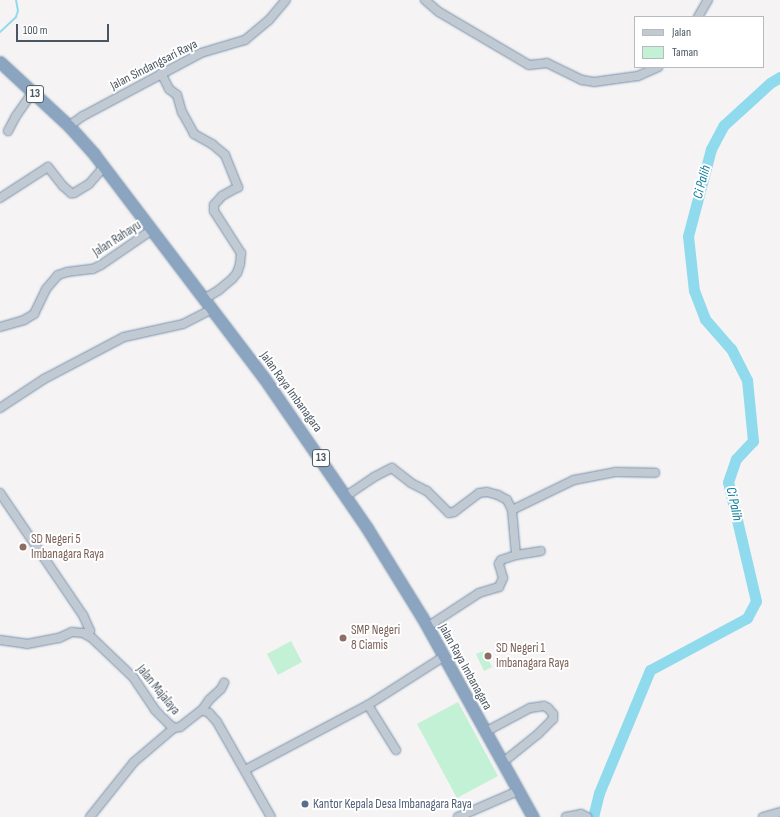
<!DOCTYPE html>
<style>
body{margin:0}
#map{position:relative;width:780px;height:817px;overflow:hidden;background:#f5f3f3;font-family:"Sofia Sans Condensed",sans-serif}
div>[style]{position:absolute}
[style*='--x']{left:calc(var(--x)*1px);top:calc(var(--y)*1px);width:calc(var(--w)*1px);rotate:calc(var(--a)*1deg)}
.green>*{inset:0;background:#c3f1d5}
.stream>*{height:2px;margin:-1px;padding:0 1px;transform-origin:1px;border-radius:1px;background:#90daee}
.river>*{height:11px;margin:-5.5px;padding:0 5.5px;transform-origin:5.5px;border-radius:5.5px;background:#90daee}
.roads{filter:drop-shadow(0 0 1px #7690ad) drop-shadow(0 0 1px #7690ad)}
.minor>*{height:8px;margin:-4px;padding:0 4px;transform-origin:4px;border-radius:4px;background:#c1cad2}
.highway>*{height:11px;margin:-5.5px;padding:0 5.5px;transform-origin:5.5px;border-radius:5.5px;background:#8ba5c1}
.dots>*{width:11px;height:11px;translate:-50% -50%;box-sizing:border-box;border:2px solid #fff;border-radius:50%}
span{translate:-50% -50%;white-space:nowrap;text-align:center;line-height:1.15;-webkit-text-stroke:4px #fff;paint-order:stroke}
.shield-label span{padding:1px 3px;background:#fff;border:1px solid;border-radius:3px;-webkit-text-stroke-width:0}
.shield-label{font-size:12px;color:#4a5661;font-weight:700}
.street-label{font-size:13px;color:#4a5661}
.education-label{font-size:13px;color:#785e54}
.left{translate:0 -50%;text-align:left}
.service-label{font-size:13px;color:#4e5e75}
.water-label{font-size:14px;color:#0c7c9b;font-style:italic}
.legend{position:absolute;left:634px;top:16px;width:130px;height:52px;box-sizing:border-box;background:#fff;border:1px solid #b7bbc0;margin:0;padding:5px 7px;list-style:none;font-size:12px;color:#4a5661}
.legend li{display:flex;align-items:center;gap:8px;height:20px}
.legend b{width:20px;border:1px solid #b7bbc0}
.scale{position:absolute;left:16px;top:24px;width:93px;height:18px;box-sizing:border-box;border:2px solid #4a5661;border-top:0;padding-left:5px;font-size:12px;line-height:14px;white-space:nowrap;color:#4a5661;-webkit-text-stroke:3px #fff;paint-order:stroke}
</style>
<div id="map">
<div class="green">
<i style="clip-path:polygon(291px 641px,302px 662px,278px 675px,267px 654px)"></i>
<i style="clip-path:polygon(484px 651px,492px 667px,484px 671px,476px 654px)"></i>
<i style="clip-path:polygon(458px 702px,498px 776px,457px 798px,417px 724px)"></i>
</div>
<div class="stream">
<i style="--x:0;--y:32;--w:22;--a:-43"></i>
<i style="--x:16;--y:17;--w:6;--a:-72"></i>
<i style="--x:18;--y:11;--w:11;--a:-100"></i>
</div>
<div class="river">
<i style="--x:593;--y:817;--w:25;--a:-76"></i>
<i style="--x:599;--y:793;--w:133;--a:-67.5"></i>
<i style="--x:650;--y:670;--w:110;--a:-28.2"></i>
<i style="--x:747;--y:618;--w:19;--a:-62"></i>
<i style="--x:756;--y:601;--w:122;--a:-103.2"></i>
<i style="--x:728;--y:482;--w:24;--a:-71"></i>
<i style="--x:736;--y:459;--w:25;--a:-47"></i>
<i style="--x:753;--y:441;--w:61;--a:-95.6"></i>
<i style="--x:747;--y:380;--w:35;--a:-117"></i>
<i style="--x:731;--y:349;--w:40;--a:-131"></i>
<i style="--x:705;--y:319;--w:30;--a:-111"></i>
<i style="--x:694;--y:291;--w:55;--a:-96.2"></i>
<i style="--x:688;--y:236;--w:90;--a:-75.2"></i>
<i style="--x:711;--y:149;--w:27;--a:-62"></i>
<i style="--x:724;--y:125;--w:62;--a:-42.4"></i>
<i style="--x:770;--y:83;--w:12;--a:-31"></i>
</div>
<div class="roads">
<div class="minor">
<i style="--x:425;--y:0;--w:18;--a:41"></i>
<i style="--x:439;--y:12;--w:104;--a:30.5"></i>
<i style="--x:529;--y:65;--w:18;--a:-6"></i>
<i style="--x:547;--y:63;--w:39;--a:26"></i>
<i style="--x:582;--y:80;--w:12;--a:9"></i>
<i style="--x:594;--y:82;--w:44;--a:-7.8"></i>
<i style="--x:638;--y:76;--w:22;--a:-24"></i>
<i style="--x:698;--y:17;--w:20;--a:-60"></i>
<i style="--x:161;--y:73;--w:18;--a:63"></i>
<i style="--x:169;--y:89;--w:10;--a:37"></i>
<i style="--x:177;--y:95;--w:18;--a:74"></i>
<i style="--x:182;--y:112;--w:25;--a:61"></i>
<i style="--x:194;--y:134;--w:21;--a:29"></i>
<i style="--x:212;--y:144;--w:17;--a:40"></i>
<i style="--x:225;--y:155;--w:35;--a:68"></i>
<i style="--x:238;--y:187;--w:18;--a:151"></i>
<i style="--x:222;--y:196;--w:12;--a:132"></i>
<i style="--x:214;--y:205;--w:6;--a:90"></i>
<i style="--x:214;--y:211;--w:50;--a:57.3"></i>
<i style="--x:241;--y:253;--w:11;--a:95"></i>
<i style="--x:240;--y:264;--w:9;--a:108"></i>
<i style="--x:237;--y:273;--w:8;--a:130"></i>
<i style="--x:232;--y:279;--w:17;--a:140"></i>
<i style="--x:219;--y:290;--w:17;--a:149"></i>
<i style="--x:69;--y:126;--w:17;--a:-36"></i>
<i style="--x:83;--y:116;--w:134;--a:-28.1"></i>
<i style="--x:201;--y:53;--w:46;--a:-16.5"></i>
<i style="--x:245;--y:40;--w:31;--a:-40"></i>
<i style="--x:269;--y:20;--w:26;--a:-50"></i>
<i style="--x:8;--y:131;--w:17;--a:-62"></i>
<i style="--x:16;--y:116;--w:29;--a:-55"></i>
<i style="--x:0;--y:198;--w:57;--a:-32.9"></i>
<i style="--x:48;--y:167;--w:24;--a:52"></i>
<i style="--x:63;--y:186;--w:11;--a:41"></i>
<i style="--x:71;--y:193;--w:3;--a:0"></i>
<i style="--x:74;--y:193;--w:17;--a:-31"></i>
<i style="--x:89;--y:184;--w:23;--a:-49"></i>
<i style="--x:0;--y:327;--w:25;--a:-16"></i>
<i style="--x:24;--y:320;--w:12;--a:-31"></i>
<i style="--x:34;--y:314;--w:28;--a:-64"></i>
<i style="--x:46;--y:289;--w:18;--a:-49"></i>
<i style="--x:58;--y:275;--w:9;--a:-18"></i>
<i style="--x:67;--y:272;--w:26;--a:-7"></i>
<i style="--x:93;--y:269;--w:9;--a:-27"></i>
<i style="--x:101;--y:265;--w:62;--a:-34.5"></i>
<i style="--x:0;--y:408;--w:53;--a:-33.4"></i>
<i style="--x:44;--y:379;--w:90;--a:-27.7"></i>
<i style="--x:124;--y:337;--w:60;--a:-12.4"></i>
<i style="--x:183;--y:324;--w:33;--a:-27"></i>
<i style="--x:0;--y:493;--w:148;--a:55.8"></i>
<i style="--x:83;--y:615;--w:17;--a:66"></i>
<i style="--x:90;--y:631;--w:5;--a:127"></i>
<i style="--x:346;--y:496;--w:34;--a:-34"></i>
<i style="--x:374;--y:477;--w:20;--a:-27"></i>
<i style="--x:392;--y:468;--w:24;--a:38"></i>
<i style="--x:411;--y:483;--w:18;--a:27"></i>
<i style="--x:427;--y:491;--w:31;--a:45"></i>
<i style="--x:449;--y:513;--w:5;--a:-11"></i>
<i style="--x:454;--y:512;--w:31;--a:-37"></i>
<i style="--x:479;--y:493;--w:8;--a:-7"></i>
<i style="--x:487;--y:492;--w:11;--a:15"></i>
<i style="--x:498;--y:495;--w:10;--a:29"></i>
<i style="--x:507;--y:500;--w:11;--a:63"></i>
<i style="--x:512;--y:510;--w:45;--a:84.9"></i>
<i style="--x:516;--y:555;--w:25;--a:-9"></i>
<i style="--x:512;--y:510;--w:69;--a:-25.8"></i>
<i style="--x:574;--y:480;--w:43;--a:-10.8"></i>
<i style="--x:616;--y:472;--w:39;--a:1"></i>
<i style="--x:427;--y:627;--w:62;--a:-33.2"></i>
<i style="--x:479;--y:593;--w:21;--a:-17"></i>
<i style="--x:499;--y:587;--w:10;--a:-66"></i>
<i style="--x:503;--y:578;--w:15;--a:-106"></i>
<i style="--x:499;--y:564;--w:4;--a:-63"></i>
<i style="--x:501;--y:560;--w:16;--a:-18"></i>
<i style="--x:0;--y:640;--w:27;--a:8"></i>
<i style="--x:27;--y:644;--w:33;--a:-11"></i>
<i style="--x:59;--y:638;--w:14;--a:-25"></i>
<i style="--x:72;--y:632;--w:11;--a:5"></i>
<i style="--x:83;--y:633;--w:10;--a:29"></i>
<i style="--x:92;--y:638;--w:57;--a:43.6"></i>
<i style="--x:133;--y:677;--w:40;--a:56"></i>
<i style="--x:155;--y:710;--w:21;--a:45"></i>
<i style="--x:170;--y:725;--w:5;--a:37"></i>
<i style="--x:174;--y:728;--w:6;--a:-9"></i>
<i style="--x:180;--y:727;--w:28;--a:-38"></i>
<i style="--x:202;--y:710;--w:8;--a:23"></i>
<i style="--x:209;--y:713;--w:12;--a:48"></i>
<i style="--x:217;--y:722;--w:109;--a:60.4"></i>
<i style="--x:368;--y:705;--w:53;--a:58.1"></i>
<i style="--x:202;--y:710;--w:12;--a:-55"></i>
<i style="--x:209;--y:700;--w:16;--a:-43"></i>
<i style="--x:221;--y:689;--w:7;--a:-63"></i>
<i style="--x:485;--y:732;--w:51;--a:-28.1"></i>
<i style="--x:530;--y:708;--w:14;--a:-8"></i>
<i style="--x:544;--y:706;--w:4;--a:27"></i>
<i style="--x:548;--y:708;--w:8;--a:50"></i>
<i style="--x:553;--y:714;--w:5;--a:90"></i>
<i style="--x:553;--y:719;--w:21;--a:135"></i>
<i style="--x:538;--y:734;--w:46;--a:141.1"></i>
<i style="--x:245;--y:770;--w:139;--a:-27.9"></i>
<i style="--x:368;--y:705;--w:89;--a:-32.6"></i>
<i style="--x:90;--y:817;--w:70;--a:-51.3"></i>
<i style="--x:134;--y:762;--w:52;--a:-40.4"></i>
<i style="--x:458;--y:817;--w:65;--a:-23.4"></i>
<i style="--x:566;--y:817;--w:15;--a:-11"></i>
<i style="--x:581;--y:814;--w:7;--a:27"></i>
<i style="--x:763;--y:817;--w:18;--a:-16"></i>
</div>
<div class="highway">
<i style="--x:0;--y:62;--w:94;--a:42.8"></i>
<i style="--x:69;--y:126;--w:38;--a:48"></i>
<i style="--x:94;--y:154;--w:281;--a:52.8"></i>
<i style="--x:264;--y:378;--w:182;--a:55.5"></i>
<i style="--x:367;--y:528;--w:105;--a:58.3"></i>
<i style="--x:422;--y:617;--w:229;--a:61"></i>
</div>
</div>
<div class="dots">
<i style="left:23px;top:547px;background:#8d6e63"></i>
<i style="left:343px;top:638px;background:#8d6e63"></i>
<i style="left:488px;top:656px;background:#8d6e63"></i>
<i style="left:305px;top:804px;background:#5c6f8a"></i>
</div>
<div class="shield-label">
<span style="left:35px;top:94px">13</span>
<span style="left:321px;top:458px">13</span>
</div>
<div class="street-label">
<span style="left:154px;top:65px;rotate:-27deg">Jalan Sindangsari Raya</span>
<span style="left:117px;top:239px;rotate:-33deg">Jalan Rahayu</span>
<span style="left:291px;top:392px;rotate:54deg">Jalan Raya Imbanagara</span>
<span style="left:465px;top:667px;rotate:61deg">Jalan Raya Imbanagara</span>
<span style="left:158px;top:690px;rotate:51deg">Jalan Majalaya</span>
</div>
<div class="education-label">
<span class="left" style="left:31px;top:547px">SD Negeri 5<br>Imbanagara Raya</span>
<span class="left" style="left:351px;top:638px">SMP Negeri<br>8 Ciamis</span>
<span class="left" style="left:496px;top:656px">SD Negeri 1<br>Imbanagara Raya</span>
</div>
<div class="service-label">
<span class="left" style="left:313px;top:804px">Kantor Kepala Desa Imbanagara Raya</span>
</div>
<div class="water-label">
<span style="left:702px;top:182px;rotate:-75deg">Ci Palih</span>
<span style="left:734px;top:504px;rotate:78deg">Ci Palih</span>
</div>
<ul class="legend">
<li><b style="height:5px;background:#c1cad2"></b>Jalan</li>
<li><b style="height:11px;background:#c3f1d5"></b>Taman</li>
</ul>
<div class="scale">100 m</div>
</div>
